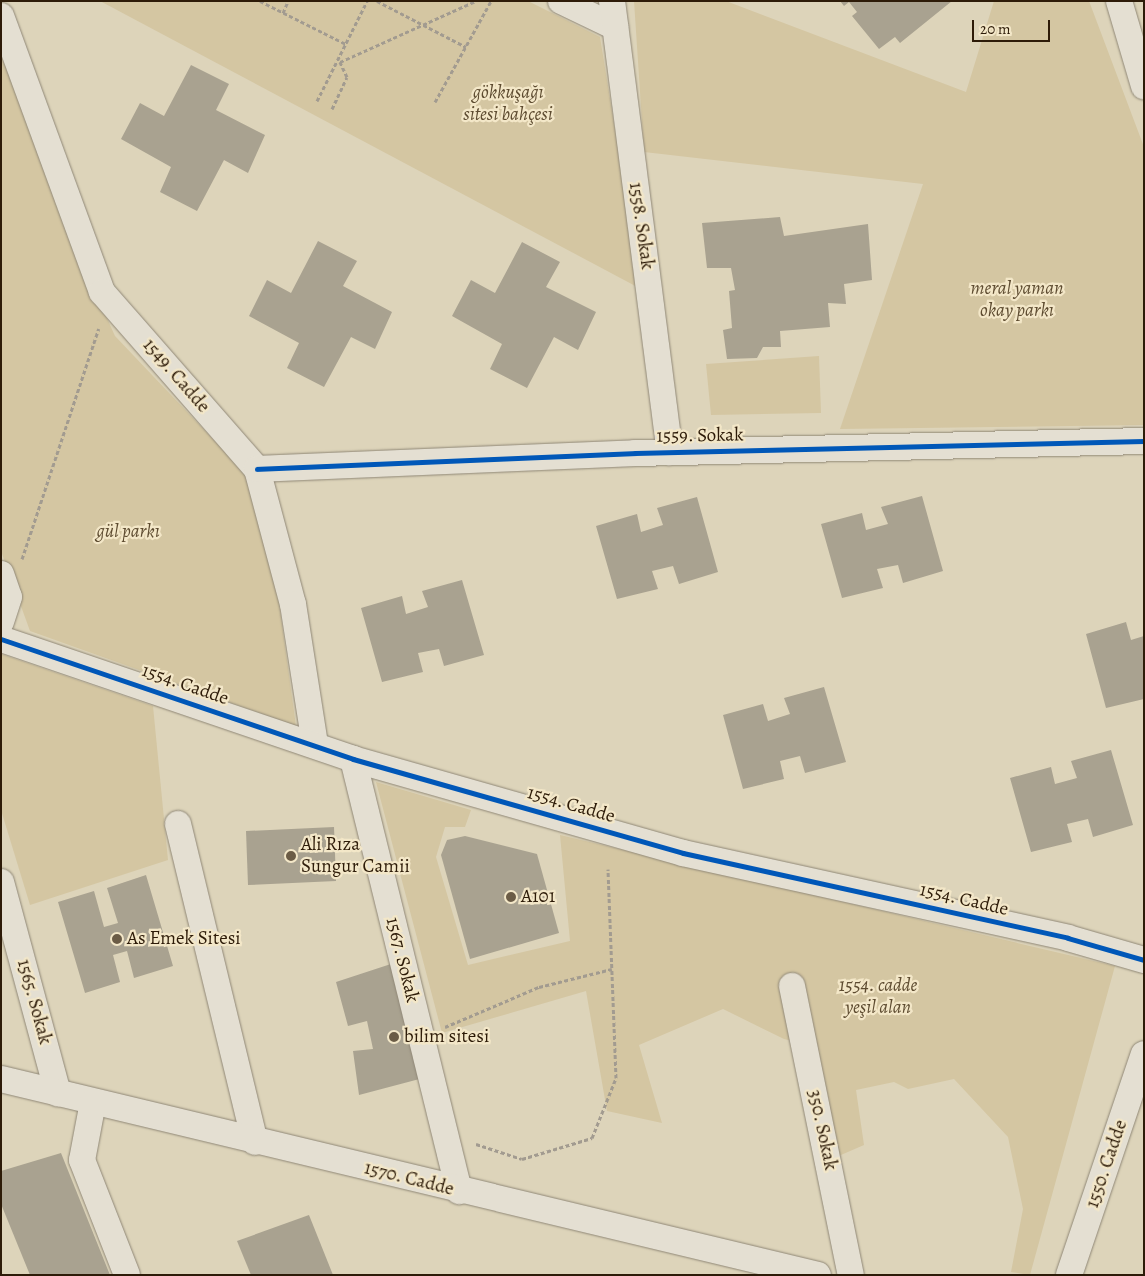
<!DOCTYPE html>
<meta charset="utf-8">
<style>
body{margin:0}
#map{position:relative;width:1145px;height:1276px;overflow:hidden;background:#ddd4ba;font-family:Alegreya,serif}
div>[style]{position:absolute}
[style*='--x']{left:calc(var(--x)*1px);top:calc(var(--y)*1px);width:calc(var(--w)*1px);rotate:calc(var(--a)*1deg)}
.green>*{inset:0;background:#d4c6a2}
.building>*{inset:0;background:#a9a290}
.path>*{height:3px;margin-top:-1.5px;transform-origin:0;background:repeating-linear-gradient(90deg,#a29b90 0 4px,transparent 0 6.5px)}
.roads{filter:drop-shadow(0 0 1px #8f8776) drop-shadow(0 0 1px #8f8776)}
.minor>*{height:26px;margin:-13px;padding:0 13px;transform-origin:13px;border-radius:13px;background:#e4dfd2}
.cycleway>*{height:5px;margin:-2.5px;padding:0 2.5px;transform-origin:2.5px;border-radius:2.5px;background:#0057b8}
.dots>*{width:14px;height:14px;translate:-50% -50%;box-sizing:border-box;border:2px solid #f3e7c8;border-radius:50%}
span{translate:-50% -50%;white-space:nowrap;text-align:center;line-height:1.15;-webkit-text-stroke:4.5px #f3e7c8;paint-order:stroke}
.park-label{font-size:19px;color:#5d4b30;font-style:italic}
.street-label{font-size:19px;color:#2d1b08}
.poi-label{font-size:19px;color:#2d1b08}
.left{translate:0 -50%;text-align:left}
.frame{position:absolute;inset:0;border:2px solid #2d1b08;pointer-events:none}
.scale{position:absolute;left:972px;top:20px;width:78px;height:22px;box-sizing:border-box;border:2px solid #2d1b08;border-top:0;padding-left:6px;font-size:15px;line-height:18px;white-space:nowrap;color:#2d1b08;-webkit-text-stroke:4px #f3e7c8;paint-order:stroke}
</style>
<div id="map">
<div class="green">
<i style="clip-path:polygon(100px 1px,528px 1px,600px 37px,641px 289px)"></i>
<i style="clip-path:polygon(634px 1px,726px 1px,966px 92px,994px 1px,1089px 1px,1144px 147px,1144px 425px,840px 429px,923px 184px,644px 152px)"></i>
<i style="clip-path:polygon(1px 50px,61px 216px,115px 336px,264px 493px,296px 726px,30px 631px,1px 551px)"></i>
<i style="clip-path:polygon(819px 356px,821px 413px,711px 415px,706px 364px)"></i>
<i style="clip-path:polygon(1px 654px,153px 706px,168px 860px,30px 905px,1px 810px)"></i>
<i style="clip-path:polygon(376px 782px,471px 810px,465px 827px,445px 827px,436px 857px,468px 965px,570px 941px,560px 835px,1115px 966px,1030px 1275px,1011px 1272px,1023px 1209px,1008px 1137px,954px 1079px,908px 1089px,894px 1082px,856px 1090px,864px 1145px,827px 1161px,805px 1044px,784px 1039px,723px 1009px,639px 1045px,662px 1123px,607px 1111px,586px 991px,442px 1033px)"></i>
</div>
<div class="building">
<i style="clip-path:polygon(840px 1px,952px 1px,900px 43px,895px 37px,879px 49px,852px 16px,857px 12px,849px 2px,844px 6px)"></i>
<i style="clip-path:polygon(191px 65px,229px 84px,216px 110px,265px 135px,248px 173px,224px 160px,197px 211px,160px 192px,171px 167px,121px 139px,140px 103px,164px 116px)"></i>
<i style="clip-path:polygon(780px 217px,784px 236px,868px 224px,872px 280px,844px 284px,846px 304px,828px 303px,830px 327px,780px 331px,781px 347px,763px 347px,757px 358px,727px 359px,723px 330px,732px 328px,729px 291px,735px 290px,731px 268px,707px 268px,702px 223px)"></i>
<i style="clip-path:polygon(318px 241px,357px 261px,343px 286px,392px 312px,375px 349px,351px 337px,324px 387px,287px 368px,299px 343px,249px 316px,267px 280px,291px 293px)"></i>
<i style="clip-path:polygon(522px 242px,560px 262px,546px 287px,596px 312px,578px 350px,554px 337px,527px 388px,490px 369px,502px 344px,452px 316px,471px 280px,495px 293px)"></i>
<i style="clip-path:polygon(922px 496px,943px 571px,903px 583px,898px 565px,877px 569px,883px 588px,842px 598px,821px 524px,862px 513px,866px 530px,888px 524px,881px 507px)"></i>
<i style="clip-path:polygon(697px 497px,718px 572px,679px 584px,673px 566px,652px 571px,658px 589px,617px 599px,596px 526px,637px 514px,641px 532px,663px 525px,657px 508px)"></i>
<i style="clip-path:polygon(462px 580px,484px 655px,444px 666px,439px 649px,418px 653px,423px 672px,382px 682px,361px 608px,402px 596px,406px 614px,428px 607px,422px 591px)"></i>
<i style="clip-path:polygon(1126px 622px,1131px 640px,1144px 636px,1144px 699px,1106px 708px,1086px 634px)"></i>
<i style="clip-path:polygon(824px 687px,846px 762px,805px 773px,800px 756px,780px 761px,784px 779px,743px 789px,723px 715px,763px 704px,768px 721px,790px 714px,784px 698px)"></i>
<i style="clip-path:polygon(1111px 750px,1133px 825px,1093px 837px,1088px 819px,1067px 824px,1072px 842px,1031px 852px,1010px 778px,1051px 767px,1055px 784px,1077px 778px,1071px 761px)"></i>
<i style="clip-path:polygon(334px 827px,336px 881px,248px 885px,246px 831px)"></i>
<i style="clip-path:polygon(465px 836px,537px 854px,559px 933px,470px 959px,441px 855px,447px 840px)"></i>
<i style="clip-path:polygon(146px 875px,173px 966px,134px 978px,127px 951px,113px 955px,120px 982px,85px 993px,58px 902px,94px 891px,104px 927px,118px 923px,107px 888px)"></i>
<i style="clip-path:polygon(397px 962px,427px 1077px,359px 1095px,353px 1051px,373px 1049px,367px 1021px,348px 1026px,336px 982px)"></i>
<i style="clip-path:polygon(61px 1153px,110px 1275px,30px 1275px,1px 1204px,1px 1171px)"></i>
<i style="clip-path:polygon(309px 1215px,333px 1275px,251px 1275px,237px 1241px)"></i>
</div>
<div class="path">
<i style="--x:260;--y:1;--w:96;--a:26.6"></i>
<i style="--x:377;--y:1;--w:100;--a:27.3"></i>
<i style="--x:283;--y:13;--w:13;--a:-67"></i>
<i style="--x:340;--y:62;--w:149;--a:-24.2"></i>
<i style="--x:317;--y:101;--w:112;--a:-63.4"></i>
<i style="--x:435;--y:102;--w:115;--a:-61"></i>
<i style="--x:332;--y:109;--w:35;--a:-65"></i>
<i style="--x:347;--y:77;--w:17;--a:-115"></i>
<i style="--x:22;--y:559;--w:243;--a:-71.6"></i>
<i style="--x:445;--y:1027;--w:102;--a:-23.1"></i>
<i style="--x:539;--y:987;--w:75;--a:-13.9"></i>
<i style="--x:476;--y:1144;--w:48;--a:18.1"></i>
<i style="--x:522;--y:1159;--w:73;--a:-16.7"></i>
<i style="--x:592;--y:1138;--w:65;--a:-68.2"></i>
<i style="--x:616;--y:1078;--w:209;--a:-92.2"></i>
</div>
<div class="roads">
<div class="minor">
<i style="--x:561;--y:1;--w:60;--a:25.7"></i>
<i style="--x:612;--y:1;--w:455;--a:82.7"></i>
<i style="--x:1119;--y:1;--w:89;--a:73.6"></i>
<i style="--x:1;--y:16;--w:294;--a:69.9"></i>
<i style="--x:102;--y:292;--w:235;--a:48.8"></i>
<i style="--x:257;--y:469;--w:140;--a:75.1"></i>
<i style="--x:293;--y:604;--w:142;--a:81.1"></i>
<i style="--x:257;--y:469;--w:378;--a:-2.4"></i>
<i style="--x:635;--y:453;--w:509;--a:-1.35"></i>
<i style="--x:1;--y:574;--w:24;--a:71"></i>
<i style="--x:9;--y:597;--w:26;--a:108"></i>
<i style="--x:1;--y:639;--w:372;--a:18.8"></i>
<i style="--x:353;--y:759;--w:343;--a:15.9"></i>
<i style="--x:683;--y:853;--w:394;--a:12.4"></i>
<i style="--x:1068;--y:938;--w:79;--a:16.1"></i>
<i style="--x:353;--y:759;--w:445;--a:76.2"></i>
<i style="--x:178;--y:824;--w:327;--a:76.4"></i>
<i style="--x:1;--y:882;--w:219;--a:74.9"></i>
<i style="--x:792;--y:986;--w:295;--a:78.5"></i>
<i style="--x:1;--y:1079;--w:840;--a:13.49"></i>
<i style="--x:93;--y:1102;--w:59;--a:100.7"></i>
<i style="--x:82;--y:1160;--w:123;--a:68.6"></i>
<i style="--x:1069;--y:1275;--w:233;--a:-71.3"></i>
</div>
</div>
<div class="cycleway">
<i style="--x:257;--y:469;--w:378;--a:-2.4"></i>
<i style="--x:635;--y:453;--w:509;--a:-1.35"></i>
<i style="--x:1;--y:639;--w:372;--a:18.8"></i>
<i style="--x:353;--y:759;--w:343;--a:15.9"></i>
<i style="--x:683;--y:853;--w:394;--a:12.4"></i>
<i style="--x:1068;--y:938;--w:79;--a:16.1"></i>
</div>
<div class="dots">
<i style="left:291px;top:856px;background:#6b5c46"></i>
<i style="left:511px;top:897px;background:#6b5c46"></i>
<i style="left:117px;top:939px;background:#6b5c46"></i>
<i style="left:394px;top:1037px;background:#6b5c46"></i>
</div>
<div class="park-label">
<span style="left:508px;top:104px">gökkuşağı<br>sitesi bahçesi</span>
<span style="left:1017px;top:300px">meral yaman<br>okay parkı</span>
<span style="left:128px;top:532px">gül parkı</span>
<span style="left:878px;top:997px">1554. cadde<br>yeşil alan</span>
</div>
<div class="street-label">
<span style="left:641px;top:226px;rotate:82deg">1558. Sokak</span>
<span style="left:176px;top:376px;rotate:49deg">1549. Cadde</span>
<span style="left:700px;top:436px;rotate:-1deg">1559. Sokak</span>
<span style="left:185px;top:685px;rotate:19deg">1554. Cadde</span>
<span style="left:571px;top:805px;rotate:16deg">1554. Cadde</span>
<span style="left:964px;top:900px;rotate:13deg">1554. Cadde</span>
<span style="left:402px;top:960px;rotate:76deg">1567. Sokak</span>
<span style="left:34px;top:1002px;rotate:75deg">1565. Sokak</span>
<span style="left:822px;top:1130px;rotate:78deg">350. Sokak</span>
<span style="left:1107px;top:1164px;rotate:-71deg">1550. Cadde</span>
<span style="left:409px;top:1179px;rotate:14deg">1570. Cadde</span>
</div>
<div class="poi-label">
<span class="left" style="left:301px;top:856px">Ali Rıza<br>Sungur Camii</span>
<span class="left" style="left:521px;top:897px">A101</span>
<span class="left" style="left:127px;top:939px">As Emek Sitesi</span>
<span class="left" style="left:404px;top:1037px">bilim sitesi</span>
</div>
<div class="frame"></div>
<div class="scale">20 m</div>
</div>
